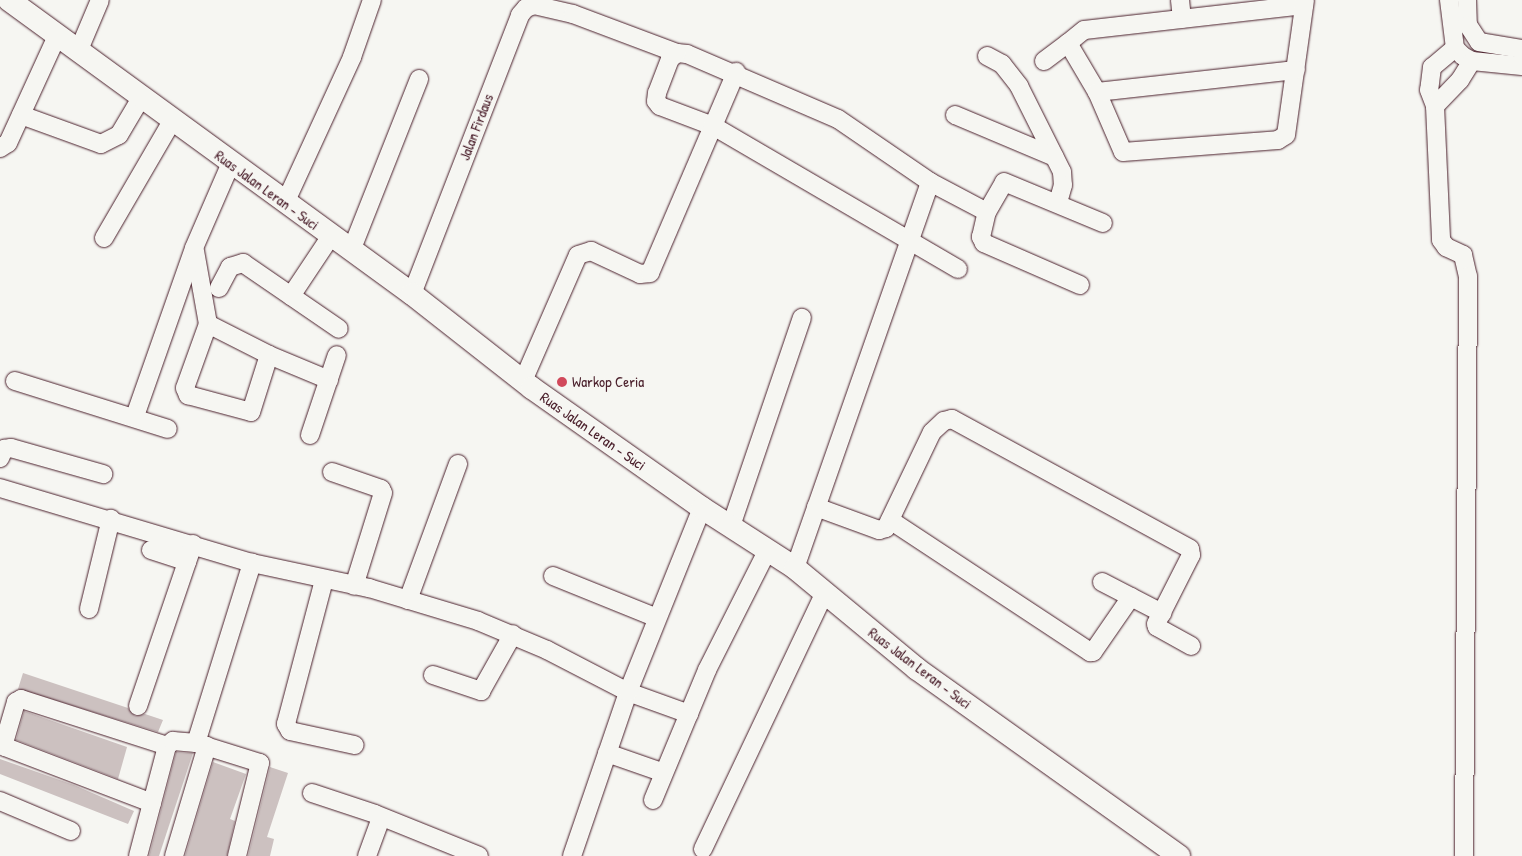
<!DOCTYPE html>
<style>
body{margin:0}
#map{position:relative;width:1522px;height:856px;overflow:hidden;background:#f6f6f2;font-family:"Patrick Hand",sans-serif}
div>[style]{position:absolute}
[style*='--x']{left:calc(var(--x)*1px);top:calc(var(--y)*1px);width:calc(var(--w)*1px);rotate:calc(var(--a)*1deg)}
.building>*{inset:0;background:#ccc1c0}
.roads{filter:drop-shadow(0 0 1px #4a1f2b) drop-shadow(0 0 1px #4a1f2b)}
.minor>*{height:18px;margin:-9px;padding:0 9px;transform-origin:9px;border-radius:9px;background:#f6f6f2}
.major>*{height:22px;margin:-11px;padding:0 11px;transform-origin:11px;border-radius:11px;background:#f6f6f2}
.dots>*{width:14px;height:14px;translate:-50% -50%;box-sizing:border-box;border:2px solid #f6f6f2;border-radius:50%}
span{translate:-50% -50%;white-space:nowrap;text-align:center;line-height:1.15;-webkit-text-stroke:4px #f6f6f2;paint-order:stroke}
.street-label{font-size:15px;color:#4a1f2b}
.poi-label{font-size:15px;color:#4a1f2b}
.left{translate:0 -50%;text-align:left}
</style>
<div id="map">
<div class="building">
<i style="clip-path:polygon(23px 673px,128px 708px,135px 716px,145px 714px,163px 720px,158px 732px,18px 689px)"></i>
<i style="clip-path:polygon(24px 711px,127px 747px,118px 779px,16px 740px)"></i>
<i style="clip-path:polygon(176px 752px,193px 753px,159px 856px,149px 856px)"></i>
<i style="clip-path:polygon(0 759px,74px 785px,134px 811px,128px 824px,0 774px)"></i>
<i style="clip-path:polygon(213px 762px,246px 774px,230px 819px,235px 821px,227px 856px,185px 856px)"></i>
<i style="clip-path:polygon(270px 767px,288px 773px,267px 837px,274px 839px,270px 856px,248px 856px)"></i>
</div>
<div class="roads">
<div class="minor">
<i style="--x:1180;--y:0;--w:19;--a:84"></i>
<i style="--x:1449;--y:0;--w:48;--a:82.9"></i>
<i style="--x:1455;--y:48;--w:11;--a:45"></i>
<i style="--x:1463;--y:56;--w:10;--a:29"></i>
<i style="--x:1472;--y:61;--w:50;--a:5.7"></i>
<i style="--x:1467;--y:0;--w:25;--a:88"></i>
<i style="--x:1468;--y:25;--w:20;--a:57"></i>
<i style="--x:1479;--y:42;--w:44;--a:9.2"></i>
<i style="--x:1304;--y:5;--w:221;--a:173.5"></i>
<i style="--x:1084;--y:30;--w:21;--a:141"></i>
<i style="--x:1068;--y:43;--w:57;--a:59.4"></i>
<i style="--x:1097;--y:92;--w:65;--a:66.6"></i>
<i style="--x:1123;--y:152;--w:155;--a:-4.4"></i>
<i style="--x:1278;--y:140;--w:9;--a:-32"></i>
<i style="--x:1286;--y:135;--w:136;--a:-82"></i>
<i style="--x:1455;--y:48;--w:30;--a:140"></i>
<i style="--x:1432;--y:67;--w:23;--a:97"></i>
<i style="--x:1429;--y:90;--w:17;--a:69"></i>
<i style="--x:1435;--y:106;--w:134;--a:87.4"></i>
<i style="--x:1441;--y:240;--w:9;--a:54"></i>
<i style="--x:1446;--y:247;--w:19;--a:25"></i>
<i style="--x:1463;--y:255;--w:22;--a:77"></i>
<i style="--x:1468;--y:276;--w:580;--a:90.4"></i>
<i style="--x:78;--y:52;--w:56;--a:-67.1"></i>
<i style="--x:987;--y:56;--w:17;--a:28"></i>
<i style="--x:1002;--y:64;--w:28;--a:52"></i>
<i style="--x:1019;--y:86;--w:96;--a:63.4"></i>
<i style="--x:1062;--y:172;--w:13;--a:86"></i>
<i style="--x:1063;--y:185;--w:19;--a:106"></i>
<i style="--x:1044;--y:61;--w:30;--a:-37"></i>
<i style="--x:1097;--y:92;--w:200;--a:-6.3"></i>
<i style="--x:1435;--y:106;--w:36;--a:-46"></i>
<i style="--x:1460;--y:80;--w:22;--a:-58"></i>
<i style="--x:21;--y:115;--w:85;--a:19.9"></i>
<i style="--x:101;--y:144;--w:20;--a:-27"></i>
<i style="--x:119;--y:135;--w:43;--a:-59.3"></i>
<i style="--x:955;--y:115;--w:108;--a:22.8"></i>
<i style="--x:0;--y:148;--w:9;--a:-32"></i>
<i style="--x:8;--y:143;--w:118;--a:-65.4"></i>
<i style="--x:285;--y:203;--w:161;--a:-65.3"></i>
<i style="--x:352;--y:57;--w:60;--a:-70.7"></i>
<i style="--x:104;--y:238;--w:135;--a:-59.8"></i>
<i style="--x:195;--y:251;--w:74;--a:79.9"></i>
<i style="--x:208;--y:324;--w:68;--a:26.9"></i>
<i style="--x:269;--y:355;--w:65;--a:22.6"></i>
<i style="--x:351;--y:251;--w:185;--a:-68.4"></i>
<i style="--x:958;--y:269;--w:284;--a:-149.7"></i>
<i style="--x:713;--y:126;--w:57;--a:-159.3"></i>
<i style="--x:660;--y:106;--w:6;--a:-129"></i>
<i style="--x:656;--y:101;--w:8;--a:-83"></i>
<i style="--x:657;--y:93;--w:36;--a:-69"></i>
<i style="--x:670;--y:59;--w:9;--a:-41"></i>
<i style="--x:677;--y:53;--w:10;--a:6"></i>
<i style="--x:687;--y:54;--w:164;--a:23.3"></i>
<i style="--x:838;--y:119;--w:112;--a:34.4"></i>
<i style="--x:930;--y:182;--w:64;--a:27.8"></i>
<i style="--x:1080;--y:285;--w:105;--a:-156.4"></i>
<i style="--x:984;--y:243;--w:7;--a:-117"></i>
<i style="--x:981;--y:237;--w:26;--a:-77"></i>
<i style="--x:987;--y:212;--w:34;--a:-60"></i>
<i style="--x:1004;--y:182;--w:107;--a:22.5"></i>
<i style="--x:219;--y:288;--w:24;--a:-62"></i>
<i style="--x:230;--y:267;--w:14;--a:-17"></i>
<i style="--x:243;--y:263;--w:116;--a:34.5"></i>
<i style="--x:412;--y:294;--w:299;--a:-68.8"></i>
<i style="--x:520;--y:15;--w:9;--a:-49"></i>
<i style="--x:526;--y:8;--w:9;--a:-21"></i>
<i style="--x:534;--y:5;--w:40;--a:13"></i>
<i style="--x:573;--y:14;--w:111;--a:20.6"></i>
<i style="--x:291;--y:296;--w:72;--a:-56.3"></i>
<i style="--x:208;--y:324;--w:68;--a:109.8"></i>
<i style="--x:185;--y:388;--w:8;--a:67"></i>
<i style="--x:188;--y:395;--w:65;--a:15.1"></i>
<i style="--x:251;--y:412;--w:60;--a:-72.5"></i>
<i style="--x:15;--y:381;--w:160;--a:17.4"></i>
<i style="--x:523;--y:381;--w:137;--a:-66.4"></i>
<i style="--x:578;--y:255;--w:14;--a:-17"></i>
<i style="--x:591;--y:251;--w:54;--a:25.1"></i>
<i style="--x:640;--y:274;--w:10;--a:-6"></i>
<i style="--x:650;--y:273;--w:219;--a:-66.8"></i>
<i style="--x:135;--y:416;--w:178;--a:-70.6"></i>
<i style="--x:194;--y:248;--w:93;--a:-66.5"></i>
<i style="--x:310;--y:435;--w:84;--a:-71.4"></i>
<i style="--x:0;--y:458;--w:10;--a:-66"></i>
<i style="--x:4;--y:449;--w:7;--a:-8"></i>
<i style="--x:11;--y:448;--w:96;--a:15.8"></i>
<i style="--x:332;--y:472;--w:52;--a:19.1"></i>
<i style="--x:381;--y:489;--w:4;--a:63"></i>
<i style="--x:383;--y:493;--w:97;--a:107.3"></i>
<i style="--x:0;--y:488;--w:263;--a:16.6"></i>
<i style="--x:252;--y:563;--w:120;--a:12.1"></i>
<i style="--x:369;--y:588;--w:114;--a:16.8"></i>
<i style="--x:478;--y:621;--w:75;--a:22.8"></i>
<i style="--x:547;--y:650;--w:91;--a:27.4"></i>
<i style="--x:628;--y:692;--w:65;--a:19.8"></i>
<i style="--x:816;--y:507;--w:67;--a:20.1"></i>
<i style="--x:879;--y:530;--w:7;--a:-16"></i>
<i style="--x:886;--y:528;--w:106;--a:-64.4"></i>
<i style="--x:932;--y:432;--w:16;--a:-43"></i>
<i style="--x:944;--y:421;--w:8;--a:-14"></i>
<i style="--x:952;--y:419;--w:271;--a:28.6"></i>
<i style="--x:1190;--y:549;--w:6;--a:81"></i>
<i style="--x:1191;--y:555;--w:77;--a:116.9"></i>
<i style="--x:1156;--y:624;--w:3;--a:72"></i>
<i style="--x:1157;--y:627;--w:39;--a:29"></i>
<i style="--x:890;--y:520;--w:240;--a:33.4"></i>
<i style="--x:1090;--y:652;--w:3;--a:0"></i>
<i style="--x:1093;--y:652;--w:67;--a:-55.4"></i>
<i style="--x:731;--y:526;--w:220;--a:-71.2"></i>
<i style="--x:151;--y:550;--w:38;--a:18"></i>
<i style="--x:795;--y:568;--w:409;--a:-70.7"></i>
<i style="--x:553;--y:576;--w:112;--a:22"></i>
<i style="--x:324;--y:580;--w:149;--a:104.8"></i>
<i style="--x:286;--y:724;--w:8;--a:60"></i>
<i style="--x:290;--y:731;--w:66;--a:12.3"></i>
<i style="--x:1102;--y:582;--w:68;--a:27.3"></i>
<i style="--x:408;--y:600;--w:145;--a:-69.8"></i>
<i style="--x:89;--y:609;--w:93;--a:-76.3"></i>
<i style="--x:433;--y:675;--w:51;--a:18.4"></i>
<i style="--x:481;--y:691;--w:65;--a:-60.7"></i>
<i style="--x:138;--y:706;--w:171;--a:-71.2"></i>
<i style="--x:196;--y:743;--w:67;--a:17.4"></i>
<i style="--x:260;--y:763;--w:96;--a:103.9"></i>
<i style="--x:607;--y:753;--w:60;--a:19.3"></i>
<i style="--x:312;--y:793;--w:66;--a:18.4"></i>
<i style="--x:375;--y:814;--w:112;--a:22"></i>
<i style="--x:653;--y:800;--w:141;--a:-67.4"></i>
<i style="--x:707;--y:670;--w:133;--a:-63.2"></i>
<i style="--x:0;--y:801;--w:77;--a:22.9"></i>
<i style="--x:152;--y:803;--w:157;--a:-159.1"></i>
<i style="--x:5;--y:747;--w:4;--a:-104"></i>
<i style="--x:4;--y:743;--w:43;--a:-73.7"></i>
<i style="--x:16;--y:702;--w:6;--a:-31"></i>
<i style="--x:21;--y:699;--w:153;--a:17.8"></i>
<i style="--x:703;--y:849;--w:282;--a:-64.6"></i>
<i style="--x:138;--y:856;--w:114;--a:-75.2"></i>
<i style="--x:167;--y:746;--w:8;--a:-40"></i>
<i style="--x:173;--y:741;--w:23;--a:5"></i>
<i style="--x:196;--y:743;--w:189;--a:-72.7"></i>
<i style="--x:174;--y:856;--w:115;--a:-73.3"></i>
<i style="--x:367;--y:856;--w:40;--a:-69.8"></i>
<i style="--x:572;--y:856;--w:173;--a:-71.1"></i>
<i style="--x:628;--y:692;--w:198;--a:-68.1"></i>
</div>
<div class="major">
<i style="--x:9;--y:0;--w:499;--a:36.1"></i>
<i style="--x:412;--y:294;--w:152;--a:38.1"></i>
<i style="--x:532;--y:388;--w:208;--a:35.2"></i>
<i style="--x:702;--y:508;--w:111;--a:32.8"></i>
<i style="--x:795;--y:568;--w:158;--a:39.6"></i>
<i style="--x:917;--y:669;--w:322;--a:35.5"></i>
</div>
</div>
<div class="dots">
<i style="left:562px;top:382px;background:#d1495b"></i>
</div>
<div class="street-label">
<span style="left:476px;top:127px;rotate:-69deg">Jalan Firdaus</span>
<span style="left:267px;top:190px;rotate:36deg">Ruas Jalan Leran - Suci</span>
<span style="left:593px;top:431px;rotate:35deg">Ruas Jalan Leran - Suci</span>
<span style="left:920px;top:668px;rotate:37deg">Ruas Jalan Leran - Suci</span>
</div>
<div class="poi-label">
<span class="left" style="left:572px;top:382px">Warkop Ceria</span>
</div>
</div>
